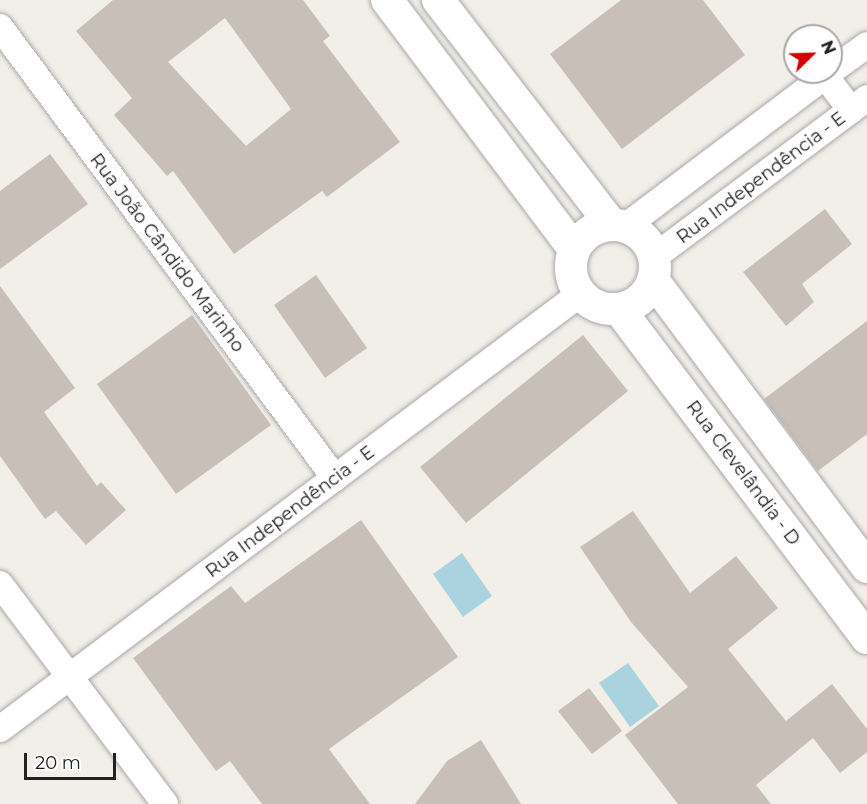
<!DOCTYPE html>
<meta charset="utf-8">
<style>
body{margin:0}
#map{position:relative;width:867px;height:804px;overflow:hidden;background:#f2efe9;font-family:Montserrat,sans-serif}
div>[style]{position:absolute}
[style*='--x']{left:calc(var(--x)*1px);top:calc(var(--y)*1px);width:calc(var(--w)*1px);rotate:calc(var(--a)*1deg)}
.water>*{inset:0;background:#aad3df}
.building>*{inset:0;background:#c7bfb8}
.roads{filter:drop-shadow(0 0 2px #a9a9a9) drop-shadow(0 0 2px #a9a9a9)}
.minor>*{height:26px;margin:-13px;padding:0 13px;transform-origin:13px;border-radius:13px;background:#fff}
.tertiary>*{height:32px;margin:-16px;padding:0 16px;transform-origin:16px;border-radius:16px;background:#fff}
.tertiary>.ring{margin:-16px;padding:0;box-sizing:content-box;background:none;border:32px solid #fff;border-radius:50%}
span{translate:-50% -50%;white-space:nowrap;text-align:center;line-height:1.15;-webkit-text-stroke:5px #fff;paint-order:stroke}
.street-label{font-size:18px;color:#222}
.north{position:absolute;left:783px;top:24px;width:60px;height:60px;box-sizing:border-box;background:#fff;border:2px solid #a7a7a7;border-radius:50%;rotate:67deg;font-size:16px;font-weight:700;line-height:24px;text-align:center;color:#222}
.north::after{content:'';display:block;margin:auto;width:21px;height:27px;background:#d40000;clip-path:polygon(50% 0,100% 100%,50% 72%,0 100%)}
.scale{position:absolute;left:24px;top:753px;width:92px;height:27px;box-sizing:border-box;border:3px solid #222;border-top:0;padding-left:8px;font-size:18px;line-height:21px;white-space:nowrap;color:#222;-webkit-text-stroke:4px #fff;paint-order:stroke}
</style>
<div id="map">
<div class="water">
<i style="clip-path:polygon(462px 553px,492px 596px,463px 617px,433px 574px)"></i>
<i style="clip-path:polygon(628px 663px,659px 706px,630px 727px,599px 683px)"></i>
</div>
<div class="building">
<i style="clip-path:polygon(evenodd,113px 0,303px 0,330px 36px,323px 41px,400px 142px,327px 197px,322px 191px,234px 254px,173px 171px,167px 176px,114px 115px,132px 98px,76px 31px,113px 0,225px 18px,291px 109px,246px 146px,168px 62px,225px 18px)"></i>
<i style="clip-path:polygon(621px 0,703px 0,745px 55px,622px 149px,550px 54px)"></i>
<i style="clip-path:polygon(50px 154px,88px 204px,0 269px,0 191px)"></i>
<i style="clip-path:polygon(825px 209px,852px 244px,802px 284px,814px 302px,786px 326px,743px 272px)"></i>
<i style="clip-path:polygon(316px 275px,367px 348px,325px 378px,274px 305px)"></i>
<i style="clip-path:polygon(0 286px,75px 388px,44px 412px,97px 486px,101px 482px,126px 510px,86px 545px,56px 511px,45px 519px,0 456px)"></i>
<i style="clip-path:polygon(192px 315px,271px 425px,176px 494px,97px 384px)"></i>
<i style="clip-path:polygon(867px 321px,867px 434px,818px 471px,764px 399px)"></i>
<i style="clip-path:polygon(583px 335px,628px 391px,466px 523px,420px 467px)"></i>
<i style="clip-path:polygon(633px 511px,690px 593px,736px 556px,778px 608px,728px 649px,786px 721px,832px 684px,867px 729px,867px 752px,840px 773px,813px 738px,756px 785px,771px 804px,678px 804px,625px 735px,688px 687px,631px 622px,580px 547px)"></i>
<i style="clip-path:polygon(361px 520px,458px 657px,329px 749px,370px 804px,262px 804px,230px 761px,216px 771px,133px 658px,231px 586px,245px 603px)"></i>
<i style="clip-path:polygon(589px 688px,622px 731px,592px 754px,558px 711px)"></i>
<i style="clip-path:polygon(481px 740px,521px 804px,415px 804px,447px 761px)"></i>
</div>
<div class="roads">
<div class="minor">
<i style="--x:0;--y:27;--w:562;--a:53.4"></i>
<i style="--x:831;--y:71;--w:44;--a:-35.8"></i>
<i style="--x:825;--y:76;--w:43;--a:52.6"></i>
<i style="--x:626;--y:226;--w:256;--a:-37"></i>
<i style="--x:654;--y:257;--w:266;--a:-36.7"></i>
<i style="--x:0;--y:584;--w:275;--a:53.1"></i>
<i style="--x:0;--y:729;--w:725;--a:-36.87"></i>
</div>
<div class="tertiary">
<i style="--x:387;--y:0;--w:311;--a:53.1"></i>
<i style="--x:438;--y:0;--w:283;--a:52.3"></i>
<i class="ring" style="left:571px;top:225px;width:52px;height:52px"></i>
<i style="--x:653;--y:280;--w:358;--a:53.3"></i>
<i style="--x:619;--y:309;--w:412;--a:53"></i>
</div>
</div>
<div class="street-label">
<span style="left:761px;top:178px;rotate:-37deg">Rua Independência - E</span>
<span style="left:167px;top:253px;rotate:53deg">Rua João Cândido Marinho</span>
<span style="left:743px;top:473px;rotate:53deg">Rua Clevelândia - D</span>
<span style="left:290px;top:512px;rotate:-37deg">Rua Independência - E</span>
</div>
<div class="north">N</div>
<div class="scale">20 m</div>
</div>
